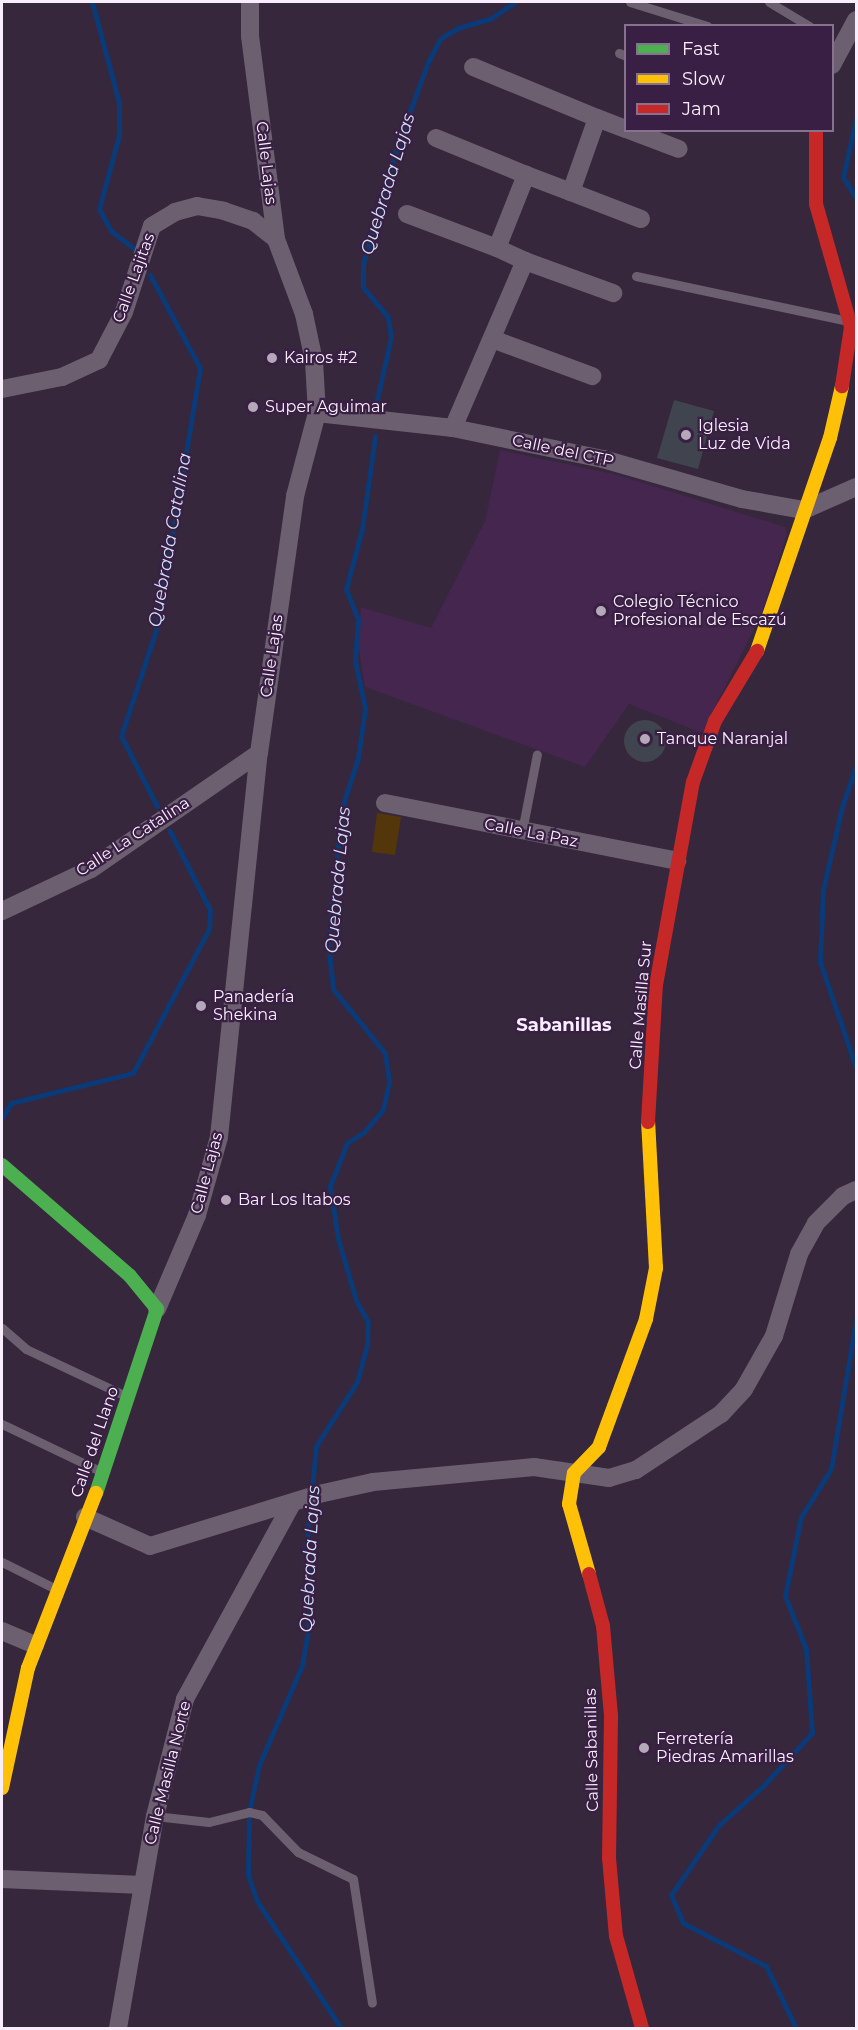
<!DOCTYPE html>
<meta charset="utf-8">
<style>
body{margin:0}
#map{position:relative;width:858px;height:2030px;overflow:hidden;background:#36273c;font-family:Montserrat,sans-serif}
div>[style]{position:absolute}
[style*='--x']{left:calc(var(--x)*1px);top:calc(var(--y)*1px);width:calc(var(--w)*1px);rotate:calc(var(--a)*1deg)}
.built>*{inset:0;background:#44264e}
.green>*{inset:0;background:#53370b}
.stream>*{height:5px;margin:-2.5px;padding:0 2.5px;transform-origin:2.5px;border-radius:2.5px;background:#0a3a77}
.building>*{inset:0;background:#40444e}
.round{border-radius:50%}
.lane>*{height:9px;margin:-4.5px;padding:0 4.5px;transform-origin:4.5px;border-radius:4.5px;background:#6c6070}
.street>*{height:18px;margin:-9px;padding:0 9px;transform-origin:9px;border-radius:9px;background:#6c6070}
.fast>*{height:14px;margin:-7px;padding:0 7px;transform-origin:7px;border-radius:7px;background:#4caf50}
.slow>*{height:14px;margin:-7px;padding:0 7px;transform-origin:7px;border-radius:7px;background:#ffc107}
.jam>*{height:14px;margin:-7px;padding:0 7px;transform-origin:7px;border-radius:7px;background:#c62828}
.dots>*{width:16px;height:16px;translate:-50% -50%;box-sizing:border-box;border:3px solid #3a1f44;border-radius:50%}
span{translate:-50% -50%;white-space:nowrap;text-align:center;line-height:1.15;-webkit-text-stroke:4.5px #3a1f44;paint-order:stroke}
.street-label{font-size:16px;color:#f9eefd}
.poi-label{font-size:16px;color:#f9eefd}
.left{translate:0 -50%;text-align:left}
.water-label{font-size:18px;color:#cedff6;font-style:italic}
.neighbourhood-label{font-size:18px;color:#f9eefd;font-weight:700}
.frame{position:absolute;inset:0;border:3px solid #f9eefd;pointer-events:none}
.legend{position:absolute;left:624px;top:24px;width:210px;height:108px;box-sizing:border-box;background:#3a1f44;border:2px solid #86728e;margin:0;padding:8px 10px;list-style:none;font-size:18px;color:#f9eefd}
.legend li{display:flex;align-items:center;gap:12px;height:30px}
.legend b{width:30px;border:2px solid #86728e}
</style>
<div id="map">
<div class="built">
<i style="clip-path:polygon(500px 450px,614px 474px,785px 527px,787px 534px,761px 615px,702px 733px,629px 704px,585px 767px,365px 687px,358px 644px,361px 607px,431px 628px,485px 521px)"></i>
</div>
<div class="green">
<i style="clip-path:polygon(377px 813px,401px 817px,395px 855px,372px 852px)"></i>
</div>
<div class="stream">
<i style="--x:92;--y:2;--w:105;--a:75"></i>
<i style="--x:119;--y:103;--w:32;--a:90"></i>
<i style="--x:119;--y:135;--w:77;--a:105.1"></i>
<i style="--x:99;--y:209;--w:25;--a:61"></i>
<i style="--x:111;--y:231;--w:31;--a:37"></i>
<i style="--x:856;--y:119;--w:59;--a:102.6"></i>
<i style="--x:843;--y:177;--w:25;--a:58"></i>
<i style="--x:150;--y:275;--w:106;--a:61.7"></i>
<i style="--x:200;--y:368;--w:263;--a:99.4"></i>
<i style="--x:157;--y:627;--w:115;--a:108.3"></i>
<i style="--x:121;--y:736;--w:79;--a:62.8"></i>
<i style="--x:375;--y:408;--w:73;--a:-77.3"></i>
<i style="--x:391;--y:337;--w:20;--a:-99"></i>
<i style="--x:388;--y:317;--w:39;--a:-130"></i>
<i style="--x:363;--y:287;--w:23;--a:-90"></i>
<i style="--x:363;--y:264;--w:128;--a:-73.7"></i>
<i style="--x:399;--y:141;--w:84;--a:-69.8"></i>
<i style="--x:428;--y:62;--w:27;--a:-62"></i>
<i style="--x:441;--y:38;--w:20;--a:-30"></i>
<i style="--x:458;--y:28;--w:33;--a:-16"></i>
<i style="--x:490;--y:19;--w:30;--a:-34"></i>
<i style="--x:856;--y:766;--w:43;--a:108.9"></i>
<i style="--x:842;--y:807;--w:84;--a:103"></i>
<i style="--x:823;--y:889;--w:73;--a:92.4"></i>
<i style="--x:820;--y:962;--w:112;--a:71.2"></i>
<i style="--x:2;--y:1118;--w:17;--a:-59"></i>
<i style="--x:11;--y:1103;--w:126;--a:-13.8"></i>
<i style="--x:133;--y:1073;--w:163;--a:-62.2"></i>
<i style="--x:209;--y:929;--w:19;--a:-87"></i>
<i style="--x:210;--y:910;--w:89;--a:-116.9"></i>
<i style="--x:341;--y:2028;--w:152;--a:-123.5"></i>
<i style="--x:257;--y:1901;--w:28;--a:-109"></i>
<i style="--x:248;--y:1875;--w:63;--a:-89.1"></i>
<i style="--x:249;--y:1812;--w:48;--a:-78"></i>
<i style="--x:259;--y:1765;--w:109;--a:-66.7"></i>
<i style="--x:302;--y:1665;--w:35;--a:-80"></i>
<i style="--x:308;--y:1631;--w:39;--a:-87"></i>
<i style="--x:310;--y:1592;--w:42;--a:-95.4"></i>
<i style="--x:306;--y:1550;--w:104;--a:-84.5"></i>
<i style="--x:316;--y:1446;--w:76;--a:-57.4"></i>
<i style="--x:357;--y:1382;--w:38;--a:-75"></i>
<i style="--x:367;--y:1345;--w:23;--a:-88"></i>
<i style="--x:368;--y:1322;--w:25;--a:-119"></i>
<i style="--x:356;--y:1300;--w:64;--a:-106.4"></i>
<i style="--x:338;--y:1239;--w:54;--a:-98.6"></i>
<i style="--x:330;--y:1186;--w:46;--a:-68.4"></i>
<i style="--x:347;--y:1143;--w:20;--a:-33"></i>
<i style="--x:364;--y:1132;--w:30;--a:-50"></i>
<i style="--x:383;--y:1109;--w:28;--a:-77"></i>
<i style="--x:389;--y:1082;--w:29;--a:-98"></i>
<i style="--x:385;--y:1053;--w:82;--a:-129.1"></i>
<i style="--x:333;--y:989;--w:46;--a:-96.2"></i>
<i style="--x:328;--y:943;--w:136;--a:-84.1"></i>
<i style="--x:342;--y:808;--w:52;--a:-72.3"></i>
<i style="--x:358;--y:758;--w:50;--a:-82"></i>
<i style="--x:365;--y:708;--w:48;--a:-102"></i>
<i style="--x:355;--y:661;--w:42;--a:-85.9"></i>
<i style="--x:358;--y:619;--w:32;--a:-112"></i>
<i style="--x:346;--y:589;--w:62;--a:-75.1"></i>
<i style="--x:362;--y:529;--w:94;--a:-82"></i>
<i style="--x:796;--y:2028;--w:69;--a:-115.8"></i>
<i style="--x:766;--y:1966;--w:93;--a:-152.6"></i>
<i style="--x:683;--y:1923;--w:30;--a:-113"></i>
<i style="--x:671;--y:1895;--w:85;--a:-55.6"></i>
<i style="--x:719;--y:1825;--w:57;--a:-41.5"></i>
<i style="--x:762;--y:1787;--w:74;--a:-47.2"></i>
<i style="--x:812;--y:1733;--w:84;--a:-94.1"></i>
<i style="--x:806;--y:1649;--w:57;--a:-111.6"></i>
<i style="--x:785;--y:1596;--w:81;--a:-78.6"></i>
<i style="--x:801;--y:1517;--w:57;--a:-58"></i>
<i style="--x:831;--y:1469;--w:151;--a:-80.5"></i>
</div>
<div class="building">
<i style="clip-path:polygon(674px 400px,714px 411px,698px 469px,657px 458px)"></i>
<i class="round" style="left:624px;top:720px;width:42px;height:42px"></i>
</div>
<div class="lane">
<i style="--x:630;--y:2;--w:81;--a:17.3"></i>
<i style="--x:769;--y:2;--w:47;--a:31"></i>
<i style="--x:619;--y:53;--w:8;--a:23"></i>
<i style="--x:636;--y:276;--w:216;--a:12"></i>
<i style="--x:522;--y:831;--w:78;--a:-79"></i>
<i style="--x:2;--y:1328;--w:32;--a:41"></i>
<i style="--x:26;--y:1349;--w:110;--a:25.2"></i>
<i style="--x:2;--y:1424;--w:111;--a:25.6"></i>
<i style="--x:2;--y:1562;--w:60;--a:26.6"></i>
<i style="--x:155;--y:1816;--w:54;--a:6.3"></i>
<i style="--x:209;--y:1822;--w:41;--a:-14"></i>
<i style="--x:249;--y:1812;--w:13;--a:13"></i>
<i style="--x:262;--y:1815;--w:52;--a:45.8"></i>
<i style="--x:298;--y:1852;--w:61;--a:26.1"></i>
<i style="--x:353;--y:1879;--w:125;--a:81.3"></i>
</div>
<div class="street">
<i style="--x:832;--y:65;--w:51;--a:-61.9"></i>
<i style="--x:597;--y:118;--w:31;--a:21"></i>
<i style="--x:629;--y:130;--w:53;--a:20.8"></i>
<i style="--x:436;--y:138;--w:97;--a:22.3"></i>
<i style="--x:571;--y:192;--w:75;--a:21.1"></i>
<i style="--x:407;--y:214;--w:96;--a:20.7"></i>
<i style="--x:525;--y:261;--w:94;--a:20"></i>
<i style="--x:492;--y:339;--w:107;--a:20.3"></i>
<i style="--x:2;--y:389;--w:61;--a:-11.3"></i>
<i style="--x:62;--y:377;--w:41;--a:-24.7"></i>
<i style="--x:99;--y:360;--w:54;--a:-62.5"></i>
<i style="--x:124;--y:312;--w:90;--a:-72"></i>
<i style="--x:152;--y:226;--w:27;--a:-31"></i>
<i style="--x:175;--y:212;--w:23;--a:-15"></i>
<i style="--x:197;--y:206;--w:27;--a:10"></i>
<i style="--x:224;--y:211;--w:31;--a:19"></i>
<i style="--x:253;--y:221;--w:29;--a:38"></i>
<i style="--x:317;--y:413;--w:137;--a:6.3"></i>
<i style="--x:453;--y:428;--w:153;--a:11.7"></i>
<i style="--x:603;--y:459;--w:145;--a:16.1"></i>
<i style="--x:742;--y:499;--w:63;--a:10.1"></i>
<i style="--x:804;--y:510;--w:57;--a:-23.9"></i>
<i style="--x:453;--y:428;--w:182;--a:-66.7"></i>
<i style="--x:525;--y:261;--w:31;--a:-155"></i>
<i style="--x:497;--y:248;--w:79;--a:-68.3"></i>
<i style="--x:526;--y:175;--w:48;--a:20.7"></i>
<i style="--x:571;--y:192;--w:78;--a:-70.6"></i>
<i style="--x:597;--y:118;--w:134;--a:-157.6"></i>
<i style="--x:385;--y:803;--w:298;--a:11.2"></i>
<i style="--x:2;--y:911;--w:98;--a:-25.3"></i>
<i style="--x:91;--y:869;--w:204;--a:-34.6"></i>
<i style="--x:157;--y:1309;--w:102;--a:-66.9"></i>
<i style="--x:197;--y:1215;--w:81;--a:-74.2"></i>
<i style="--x:219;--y:1137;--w:386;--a:-84.1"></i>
<i style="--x:259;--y:753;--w:260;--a:-82"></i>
<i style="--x:295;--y:496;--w:86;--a:-75.2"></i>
<i style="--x:317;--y:413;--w:52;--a:-93.3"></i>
<i style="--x:314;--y:361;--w:48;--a:-102"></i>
<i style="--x:304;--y:314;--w:80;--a:-110.5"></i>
<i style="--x:276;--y:239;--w:205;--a:-97.3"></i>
<i style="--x:250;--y:36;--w:34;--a:-90"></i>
<i style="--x:85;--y:1517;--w:71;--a:24"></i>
<i style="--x:150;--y:1546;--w:177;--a:-17.1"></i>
<i style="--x:319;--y:1494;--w:55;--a:-12.5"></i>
<i style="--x:373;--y:1482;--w:162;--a:-5.3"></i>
<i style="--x:534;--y:1467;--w:76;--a:8.3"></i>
<i style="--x:609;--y:1478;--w:28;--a:-17"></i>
<i style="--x:636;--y:1470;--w:102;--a:-33.4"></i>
<i style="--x:721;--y:1414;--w:34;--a:-47"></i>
<i style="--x:744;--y:1389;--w:61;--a:-60.5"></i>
<i style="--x:774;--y:1336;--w:86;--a:-73"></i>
<i style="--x:799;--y:1254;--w:35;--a:-61"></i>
<i style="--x:816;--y:1223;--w:38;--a:-45"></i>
<i style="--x:843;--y:1196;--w:14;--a:-25"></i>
<i style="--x:2;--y:1631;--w:36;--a:23"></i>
<i style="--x:2;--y:1879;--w:140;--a:2.5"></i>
<i style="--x:118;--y:2028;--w:215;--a:-80.1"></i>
<i style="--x:155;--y:1816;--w:121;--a:-75.6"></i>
<i style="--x:185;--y:1699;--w:221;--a:-61.3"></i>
</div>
<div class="fast">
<i style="--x:2;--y:1165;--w:169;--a:40.9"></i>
<i style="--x:130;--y:1276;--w:43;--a:50.7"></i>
<i style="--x:157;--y:1309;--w:194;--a:108.3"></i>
</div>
<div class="slow">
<i style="--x:757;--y:651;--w:225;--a:-71.1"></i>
<i style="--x:830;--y:438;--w:53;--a:-77"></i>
<i style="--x:589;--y:1574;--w:73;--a:-105.9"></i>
<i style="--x:569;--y:1504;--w:31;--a:-81"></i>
<i style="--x:574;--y:1473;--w:36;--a:-46"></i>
<i style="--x:599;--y:1447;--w:136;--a:-69.8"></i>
<i style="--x:646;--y:1319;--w:52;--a:-78.9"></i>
<i style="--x:656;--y:1268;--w:146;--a:-93.1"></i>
<i style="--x:2;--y:1788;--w:123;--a:-77.8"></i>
<i style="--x:28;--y:1668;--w:188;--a:-68.8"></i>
</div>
<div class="jam">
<i style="--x:816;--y:130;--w:74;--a:90"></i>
<i style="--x:816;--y:204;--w:128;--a:74.1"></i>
<i style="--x:851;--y:327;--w:60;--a:98.7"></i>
<i style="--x:648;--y:1122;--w:137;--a:-86.7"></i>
<i style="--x:656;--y:985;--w:206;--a:-79.7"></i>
<i style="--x:693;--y:782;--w:65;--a:-70.2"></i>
<i style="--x:715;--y:721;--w:82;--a:-59"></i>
<i style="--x:589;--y:1574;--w:54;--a:74.9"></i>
<i style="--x:603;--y:1626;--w:90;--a:84.9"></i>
<i style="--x:611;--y:1716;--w:142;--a:90.8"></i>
<i style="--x:609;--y:1858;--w:78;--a:84.9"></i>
<i style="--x:616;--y:1936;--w:96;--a:74.2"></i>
</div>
<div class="dots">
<i style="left:272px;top:358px;background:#b5a8b9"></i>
<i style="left:253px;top:407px;background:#b5a8b9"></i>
<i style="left:686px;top:435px;background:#b5a8b9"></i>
<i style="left:601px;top:611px;background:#b5a8b9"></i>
<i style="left:645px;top:739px;background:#b5a8b9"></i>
<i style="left:201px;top:1006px;background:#b5a8b9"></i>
<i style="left:226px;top:1200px;background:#b5a8b9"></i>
<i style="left:644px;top:1748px;background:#b5a8b9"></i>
</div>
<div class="street-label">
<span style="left:266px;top:163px;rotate:83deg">Calle Lajas</span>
<span style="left:134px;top:278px;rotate:-70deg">Calle Lajitas</span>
<span style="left:563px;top:451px;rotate:12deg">Calle del CTP</span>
<span style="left:272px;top:656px;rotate:-82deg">Calle Lajas</span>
<span style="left:531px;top:833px;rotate:11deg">Calle La Paz</span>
<span style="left:133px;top:837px;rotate:-33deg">Calle La Catalina</span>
<span style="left:641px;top:1005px;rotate:-85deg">Calle Masilla Sur</span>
<span style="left:207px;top:1173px;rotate:-75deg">Calle Lajas</span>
<span style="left:95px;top:1442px;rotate:-71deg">Calle del Llano</span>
<span style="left:592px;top:1750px;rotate:-91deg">Calle Sabanillas</span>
<span style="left:168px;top:1773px;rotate:-76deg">Calle Masilla Norte</span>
</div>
<div class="poi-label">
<span class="left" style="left:284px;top:358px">Kairos #2</span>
<span class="left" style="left:265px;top:407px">Super Aguimar</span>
<span class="left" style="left:698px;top:435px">Iglesia<br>Luz de Vida</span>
<span class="left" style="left:613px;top:611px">Colegio Técnico<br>Profesional de Escazú</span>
<span class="left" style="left:657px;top:739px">Tanque Naranjal</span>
<span class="left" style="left:213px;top:1006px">Panadería<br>Shekina</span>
<span class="left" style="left:238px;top:1200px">Bar Los Itabos</span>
<span class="left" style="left:656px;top:1748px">Ferretería<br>Piedras Amarillas</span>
</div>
<div class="water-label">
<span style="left:388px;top:184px;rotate:-73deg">Quebrada Lajas</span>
<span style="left:170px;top:540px;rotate:-80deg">Quebrada Catalina</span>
<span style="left:338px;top:880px;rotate:-85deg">Quebrada Lajas</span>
<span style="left:310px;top:1559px;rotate:-87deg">Quebrada Lajas</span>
</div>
<div class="neighbourhood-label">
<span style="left:564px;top:1025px">Sabanillas</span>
</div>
<div class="frame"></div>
<ul class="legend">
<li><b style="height:8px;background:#4caf50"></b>Fast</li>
<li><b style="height:8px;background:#ffc107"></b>Slow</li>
<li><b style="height:8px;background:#c62828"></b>Jam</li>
</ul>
</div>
